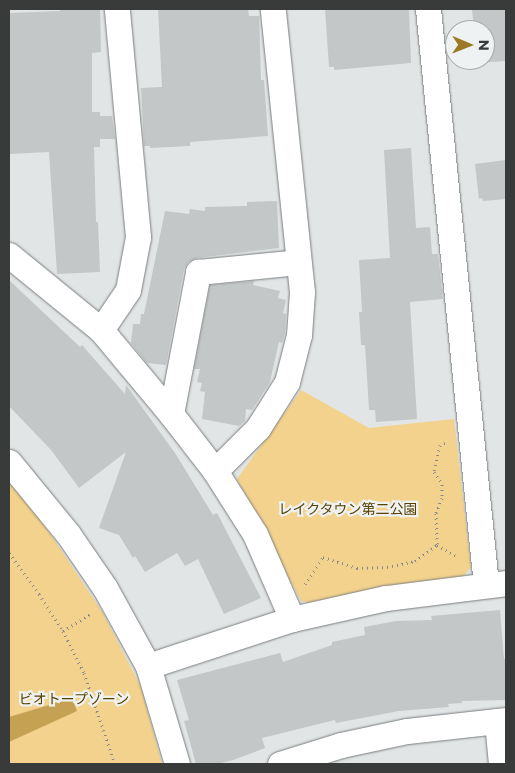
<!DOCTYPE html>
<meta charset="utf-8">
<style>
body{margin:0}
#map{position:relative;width:515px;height:773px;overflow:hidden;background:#e1e5e6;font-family:Montserrat,"Noto Sans JP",sans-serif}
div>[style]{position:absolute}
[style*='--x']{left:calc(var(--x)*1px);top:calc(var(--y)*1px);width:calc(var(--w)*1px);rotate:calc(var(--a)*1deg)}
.green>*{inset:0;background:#f2d28c}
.water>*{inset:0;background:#c5a253}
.building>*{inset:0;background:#c3c7c8}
.path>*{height:3px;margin-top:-1.5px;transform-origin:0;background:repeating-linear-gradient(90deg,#868889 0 1px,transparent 0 5px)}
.roads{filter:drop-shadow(0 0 1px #7a7d7f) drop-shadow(0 0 1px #7a7d7f)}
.minor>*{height:25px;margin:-12.5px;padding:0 12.5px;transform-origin:12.5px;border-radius:12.5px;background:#fff}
span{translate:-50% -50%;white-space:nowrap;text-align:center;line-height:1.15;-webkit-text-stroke:4.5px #eef2f3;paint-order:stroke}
.park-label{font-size:14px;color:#594100}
.frame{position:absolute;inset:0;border:10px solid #393b3b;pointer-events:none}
.north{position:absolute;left:445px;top:20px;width:50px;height:50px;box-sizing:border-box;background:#eef2f3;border:1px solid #a6a9a9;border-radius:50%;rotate:91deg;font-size:14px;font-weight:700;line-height:20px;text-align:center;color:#393b3b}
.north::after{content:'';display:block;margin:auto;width:18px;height:22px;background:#9c7a25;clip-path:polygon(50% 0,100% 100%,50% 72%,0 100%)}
</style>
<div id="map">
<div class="green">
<i style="clip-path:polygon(301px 390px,369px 428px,454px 419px,471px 567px,462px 578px,313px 603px,301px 601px,237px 479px)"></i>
<i style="clip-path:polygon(9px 479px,49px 532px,103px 613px,141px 687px,162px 764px,9px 764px)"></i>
</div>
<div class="water">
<i style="clip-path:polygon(72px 698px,77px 711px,9px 742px,9px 717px)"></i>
</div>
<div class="building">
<i style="clip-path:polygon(60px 9px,100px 9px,101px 52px,92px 53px,92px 112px,100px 112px,100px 116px,112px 116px,115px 139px,100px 139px,100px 147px,94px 147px,96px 222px,98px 222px,100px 272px,57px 274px,49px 152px,9px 154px,9px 13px,60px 11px)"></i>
<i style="clip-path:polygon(158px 9px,248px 9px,249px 16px,259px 16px,261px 80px,264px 80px,268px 136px,190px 142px,190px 146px,150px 148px,150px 146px,144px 146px,141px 88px,162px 87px)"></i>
<i style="clip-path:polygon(325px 9px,409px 9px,411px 63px,334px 70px,334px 67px,329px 67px)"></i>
<i style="clip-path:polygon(472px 9px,506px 9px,506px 61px,477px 63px,477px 60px,485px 60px,485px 30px,474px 30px)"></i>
<i style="clip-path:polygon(411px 148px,416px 228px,430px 227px,432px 254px,438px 254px,443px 299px,410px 302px,417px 419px,376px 422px,375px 410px,369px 410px,365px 345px,361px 345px,359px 312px,362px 312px,359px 260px,390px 258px,384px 150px)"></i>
<i style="clip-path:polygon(506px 160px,506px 199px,483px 201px,482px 198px,479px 199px,475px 164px)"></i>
<i style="clip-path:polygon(277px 201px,279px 248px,197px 258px,188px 262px,184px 269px,166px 365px,147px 363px,131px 343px,133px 324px,140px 324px,141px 314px,144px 314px,165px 211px,189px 214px,190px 209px,205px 211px,205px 207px,247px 206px,247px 202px)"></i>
<i style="clip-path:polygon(9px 280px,80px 347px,82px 345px,125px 394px,126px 385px,175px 453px,213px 515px,217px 513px,261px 598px,224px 614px,198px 559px,185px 566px,177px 553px,145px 572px,135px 556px,133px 558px,119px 535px,99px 528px,126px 452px,79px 488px,51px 450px,9px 406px)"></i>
<i style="clip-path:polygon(254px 281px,253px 285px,280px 291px,278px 298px,286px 300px,283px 313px,286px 314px,285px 333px,282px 343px,279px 342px,270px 382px,252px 410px,246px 409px,245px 421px,239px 426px,202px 419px,205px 392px,200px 391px,202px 383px,197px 382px,200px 369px,194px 369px,210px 285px)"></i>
<i style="clip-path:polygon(500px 610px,504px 659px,506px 659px,506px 700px,462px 701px,462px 703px,448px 704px,449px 707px,399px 711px,336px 723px,335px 720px,262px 738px,265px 748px,233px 760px,217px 764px,196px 764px,184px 721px,189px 720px,177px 680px,280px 653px,283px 662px,332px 645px,332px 642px,365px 635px,364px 627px,396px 621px,432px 620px,431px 616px)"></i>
</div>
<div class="path">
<i style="--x:445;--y:443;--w:5;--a:158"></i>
<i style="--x:440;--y:445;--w:28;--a:103"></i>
<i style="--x:434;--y:472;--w:14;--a:56"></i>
<i style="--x:442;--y:484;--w:14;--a:90"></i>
<i style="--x:442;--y:498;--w:16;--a:112"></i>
<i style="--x:436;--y:513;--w:32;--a:88"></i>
<i style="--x:437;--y:545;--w:24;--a:30"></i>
<i style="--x:9;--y:553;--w:51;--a:53.8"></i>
<i style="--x:39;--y:594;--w:44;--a:57"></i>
<i style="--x:63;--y:631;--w:47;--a:63.4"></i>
<i style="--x:84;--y:673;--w:96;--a:71.2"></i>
<i style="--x:305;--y:584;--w:32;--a:-56"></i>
<i style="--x:323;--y:557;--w:36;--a:18"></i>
<i style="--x:357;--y:568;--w:30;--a:-2"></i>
<i style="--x:387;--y:567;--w:29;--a:-12"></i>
<i style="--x:415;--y:561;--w:27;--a:-36"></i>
<i style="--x:63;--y:631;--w:32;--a:-32"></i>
</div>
<div class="roads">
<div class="minor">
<i style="--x:428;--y:9;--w:579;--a:84.25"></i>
<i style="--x:9;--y:255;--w:119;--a:39.2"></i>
<i style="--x:101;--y:330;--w:109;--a:50.2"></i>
<i style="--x:171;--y:414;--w:72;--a:52.3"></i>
<i style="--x:215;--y:471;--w:75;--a:57.6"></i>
<i style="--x:255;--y:534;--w:93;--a:66.5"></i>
<i style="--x:101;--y:330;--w:48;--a:-56"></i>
<i style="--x:128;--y:290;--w:54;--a:-79.3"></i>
<i style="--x:138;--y:237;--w:229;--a:-95.3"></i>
<i style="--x:171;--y:414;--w:145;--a:-79.2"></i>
<i style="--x:198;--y:272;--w:100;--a:-5.7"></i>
<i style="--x:9;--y:462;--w:93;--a:50.7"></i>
<i style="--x:68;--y:534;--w:65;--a:55.6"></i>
<i style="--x:105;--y:588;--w:89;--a:61.1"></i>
<i style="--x:148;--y:666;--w:102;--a:73.5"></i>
<i style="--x:215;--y:471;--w:61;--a:-45"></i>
<i style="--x:258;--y:428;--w:54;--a:-57.8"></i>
<i style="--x:287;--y:382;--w:49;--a:-75.7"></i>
<i style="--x:299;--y:335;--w:43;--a:-86"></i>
<i style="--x:302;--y:292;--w:284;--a:-95.9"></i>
<i style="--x:148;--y:666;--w:151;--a:-18.1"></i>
<i style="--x:292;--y:619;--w:96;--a:-12.6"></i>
<i style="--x:386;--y:598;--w:121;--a:-7.1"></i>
<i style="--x:497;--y:721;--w:43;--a:84.7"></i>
<i style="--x:280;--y:764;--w:64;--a:-17.3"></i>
<i style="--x:341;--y:745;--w:67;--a:-12"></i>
<i style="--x:407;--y:731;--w:100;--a:-6.3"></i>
</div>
</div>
<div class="park-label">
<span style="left:348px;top:509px">レイクタウン第二公園</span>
<span style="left:74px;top:699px">ビオトープゾーン</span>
</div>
<div class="frame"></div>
<div class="north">N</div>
</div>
